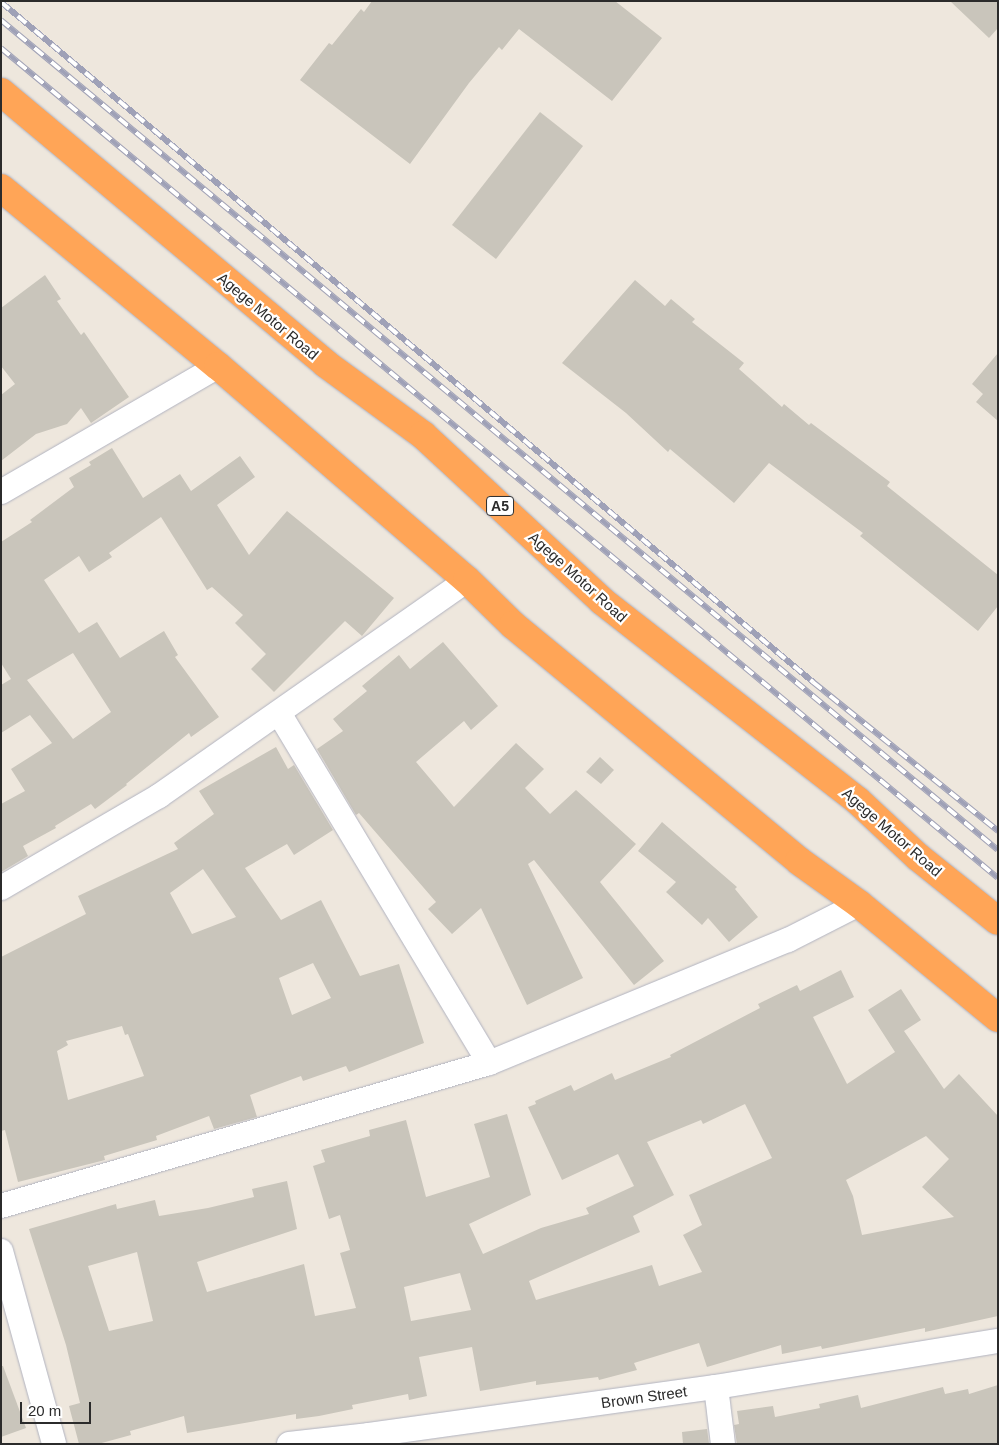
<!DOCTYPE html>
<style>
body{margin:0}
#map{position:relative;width:999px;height:1445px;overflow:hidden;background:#eee7dd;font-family:Arial,sans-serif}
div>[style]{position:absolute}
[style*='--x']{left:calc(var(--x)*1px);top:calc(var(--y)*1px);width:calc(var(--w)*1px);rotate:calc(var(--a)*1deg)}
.building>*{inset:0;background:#c9c5bb}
.roads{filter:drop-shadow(0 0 1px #b1b3c0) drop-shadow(0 0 1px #b1b3c0)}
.minor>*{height:24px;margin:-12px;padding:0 12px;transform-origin:12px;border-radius:12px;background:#fff}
.highway>*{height:28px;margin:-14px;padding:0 14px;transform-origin:14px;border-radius:14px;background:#ffa557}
.rail>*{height:5.5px;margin-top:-2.75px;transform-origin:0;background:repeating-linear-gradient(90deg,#fff 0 11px,#9fa1b7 0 22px);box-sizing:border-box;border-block:1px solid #9fa1b7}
span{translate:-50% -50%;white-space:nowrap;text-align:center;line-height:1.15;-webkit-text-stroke:4.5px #fff;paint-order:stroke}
.shield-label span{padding:1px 4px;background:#fff;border:1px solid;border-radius:4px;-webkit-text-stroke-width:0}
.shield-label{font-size:14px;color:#2b2b2b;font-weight:700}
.street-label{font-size:15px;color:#2b2b2b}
.frame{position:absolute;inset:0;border:2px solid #2b2b2b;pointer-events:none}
.scale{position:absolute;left:20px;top:1402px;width:71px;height:22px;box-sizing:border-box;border:2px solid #2b2b2b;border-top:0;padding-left:6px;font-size:15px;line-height:18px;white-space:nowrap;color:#2b2b2b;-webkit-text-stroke:4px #fff;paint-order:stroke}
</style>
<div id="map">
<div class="building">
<i style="clip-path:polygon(372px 1px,615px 1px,662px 38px,612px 101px,519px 29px,502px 50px,499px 47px,469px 83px,410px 164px,300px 80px,329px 43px,332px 45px,361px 9px,364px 12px)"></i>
<i style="clip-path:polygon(950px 1px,998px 1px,998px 28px,989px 38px)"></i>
<i style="clip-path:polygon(540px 112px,583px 146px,496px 259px,452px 225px)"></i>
<i style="clip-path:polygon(45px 275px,61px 299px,57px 301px,81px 335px,84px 332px,129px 397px,91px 423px,81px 408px,67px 424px,36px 434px,1px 461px,1px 395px,15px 384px,1px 366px,1px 308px)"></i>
<i style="clip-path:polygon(635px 280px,665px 306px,671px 299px,695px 319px,692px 322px,744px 363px,739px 369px,782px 407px,784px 404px,809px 425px,811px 423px,890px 482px,887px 486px,998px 575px,998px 606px,978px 631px,860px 536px,863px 533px,769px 463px,734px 503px,670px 449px,668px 452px,626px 413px,562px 363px)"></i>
<i style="clip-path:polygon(998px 353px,998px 421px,976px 402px,983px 394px,972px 384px)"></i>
<i style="clip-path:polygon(evenodd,112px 448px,143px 498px,180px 474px,191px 491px,240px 456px,255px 477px,217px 505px,249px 555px,287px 511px,394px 598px,362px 636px,345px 621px,274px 692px,251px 669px,266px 654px,235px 623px,243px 615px,212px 587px,207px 590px,161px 517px,109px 553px,112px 557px,89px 572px,79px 556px,44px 580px,79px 633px,97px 622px,120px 658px,164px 631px,178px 655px,175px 657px,219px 717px,191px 737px,189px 733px,126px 784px,127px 785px,95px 809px,91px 804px,55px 826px,56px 828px,23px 846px,28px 856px,1px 872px,1px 804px,25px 791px,11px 769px,52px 743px,30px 715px,1px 733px,1px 685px,11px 679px,1px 663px,1px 542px,32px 522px,30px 520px,74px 487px,69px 478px,91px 465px,89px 462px,112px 448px,73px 653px,111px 712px,73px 739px,27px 680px,73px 653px)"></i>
<i style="clip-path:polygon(443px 642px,498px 706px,471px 730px,464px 721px,416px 762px,454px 807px,516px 743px,544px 769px,525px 788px,550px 814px,576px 790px,636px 844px,600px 882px,664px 961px,634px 985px,534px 860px,528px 864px,583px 978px,527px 1005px,481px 908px,452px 934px,428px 909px,436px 902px,359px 813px,356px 815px,317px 749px,343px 731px,333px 719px,367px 691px,362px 686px,399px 655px,410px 669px)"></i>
<i style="clip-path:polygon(evenodd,276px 747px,288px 769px,294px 765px,333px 830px,294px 855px,287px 844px,245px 868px,281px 920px,321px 900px,360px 976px,399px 964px,424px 1043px,349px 1072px,346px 1066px,303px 1081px,301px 1076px,250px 1095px,257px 1117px,214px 1129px,209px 1116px,156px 1136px,157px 1140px,104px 1156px,105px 1160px,18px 1182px,5px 1130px,1px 1131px,1px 957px,86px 914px,78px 896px,178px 849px,174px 843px,214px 814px,199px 791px,276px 747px,203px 869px,236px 917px,192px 934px,170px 893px,203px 869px,276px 747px,313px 963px,331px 998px,292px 1015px,279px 978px,313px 963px,276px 747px,122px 1026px,125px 1035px,128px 1034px,144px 1076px,68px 1100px,57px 1051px,68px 1045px,66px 1041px,122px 1026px)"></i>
<i style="clip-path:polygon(600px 757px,614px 770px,601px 784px,586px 772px)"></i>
<i style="clip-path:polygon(662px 822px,737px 887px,735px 889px,758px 917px,729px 942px,708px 918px,702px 925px,666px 892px,676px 882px,638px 851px)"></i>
<i style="clip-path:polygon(evenodd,841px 970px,854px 997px,813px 1017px,847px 1084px,895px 1052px,868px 1010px,901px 989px,921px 1020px,904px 1031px,944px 1089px,959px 1074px,998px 1116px,998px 1316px,925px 1332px,925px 1328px,822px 1349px,821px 1346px,782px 1354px,781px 1345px,707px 1367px,699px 1343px,634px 1363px,637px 1370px,599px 1380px,598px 1377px,536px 1385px,536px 1381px,480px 1391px,472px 1347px,419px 1357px,427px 1396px,409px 1400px,408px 1394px,352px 1405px,353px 1409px,319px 1416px,296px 1419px,296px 1414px,187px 1433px,184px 1416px,130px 1431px,131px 1435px,98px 1444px,79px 1444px,69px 1406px,80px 1403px,66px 1345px,29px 1229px,116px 1204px,117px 1209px,155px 1200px,159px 1216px,208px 1208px,254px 1197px,252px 1189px,287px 1181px,297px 1229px,197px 1262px,207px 1292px,304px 1264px,315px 1316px,356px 1308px,340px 1253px,350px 1250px,340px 1215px,329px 1219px,313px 1166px,325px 1162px,321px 1150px,370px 1136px,369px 1130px,406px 1120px,426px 1197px,490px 1177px,474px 1124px,507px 1114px,531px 1195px,469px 1224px,483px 1254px,541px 1228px,589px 1214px,586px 1208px,634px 1186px,618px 1154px,562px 1180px,528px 1107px,536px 1104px,535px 1101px,571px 1085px,574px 1091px,612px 1073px,615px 1080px,671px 1057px,670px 1055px,760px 1008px,758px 1004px,797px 985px,800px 991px,841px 970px,745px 1104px,772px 1158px,689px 1195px,702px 1225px,683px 1235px,702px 1272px,659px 1286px,652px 1265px,536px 1300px,529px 1281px,640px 1232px,633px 1216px,674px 1195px,647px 1142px,701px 1120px,703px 1124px,745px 1104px,841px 970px,926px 1136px,949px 1159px,922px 1187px,954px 1217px,862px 1235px,853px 1196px,846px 1180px,926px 1136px,841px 970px,137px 1252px,153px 1321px,109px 1331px,88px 1266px,137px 1252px,841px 970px,460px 1273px,471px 1310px,411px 1321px,404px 1287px,460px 1273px)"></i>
<i style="clip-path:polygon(1px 1366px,3px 1366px,26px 1428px,1px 1437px)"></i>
<i style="clip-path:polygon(998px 1385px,998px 1444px,737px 1444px,734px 1425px,739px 1424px,737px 1411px,773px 1406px,775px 1417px,820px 1408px,819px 1404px,858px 1395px,861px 1408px,943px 1387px,945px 1394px,968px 1389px,969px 1394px)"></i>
<i style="clip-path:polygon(707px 1429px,709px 1444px,683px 1444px,682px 1432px)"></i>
</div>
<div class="roads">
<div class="minor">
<i style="--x:1;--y:492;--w:251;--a:-30.1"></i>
<i style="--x:279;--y:713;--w:408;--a:59"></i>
<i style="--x:1;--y:888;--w:183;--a:-30.2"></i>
<i style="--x:159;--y:796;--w:376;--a:-35"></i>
<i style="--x:1;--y:1206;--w:509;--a:-16.33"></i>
<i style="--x:489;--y:1063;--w:323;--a:-22.4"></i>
<i style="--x:788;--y:940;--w:80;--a:-26.9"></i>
<i style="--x:1;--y:1251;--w:200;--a:74.6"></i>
<i style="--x:716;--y:1387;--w:57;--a:83"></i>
<i style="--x:289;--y:1444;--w:81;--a:-6.4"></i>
<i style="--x:369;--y:1435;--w:350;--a:-7.9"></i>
<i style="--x:716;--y:1387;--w:286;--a:-9.3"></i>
</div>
<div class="highway">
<i style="--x:1;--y:92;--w:424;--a:39.9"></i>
<i style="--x:326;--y:364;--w:120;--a:36.2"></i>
<i style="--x:423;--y:435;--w:244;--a:42.8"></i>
<i style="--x:602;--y:601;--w:325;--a:38"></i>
<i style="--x:858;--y:801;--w:82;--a:43"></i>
<i style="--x:918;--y:857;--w:102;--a:38.7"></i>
<i style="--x:1;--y:188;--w:281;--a:39.4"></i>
<i style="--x:218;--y:366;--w:328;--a:40.7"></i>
<i style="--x:467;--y:580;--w:64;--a:44.4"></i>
<i style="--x:513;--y:625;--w:371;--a:39.5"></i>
<i style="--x:799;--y:861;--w:74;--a:35.6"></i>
<i style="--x:859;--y:904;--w:180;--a:39.4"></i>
</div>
</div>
<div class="rail">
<i style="--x:1;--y:2;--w:1059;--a:39.94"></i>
<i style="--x:813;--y:682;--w:238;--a:38.8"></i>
<i style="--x:1;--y:20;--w:1297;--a:39.78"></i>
<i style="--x:1;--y:48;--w:1297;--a:39.78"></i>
</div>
<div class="shield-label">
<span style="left:500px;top:506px">A5</span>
</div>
<div class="street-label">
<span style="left:268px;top:316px;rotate:40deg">Agege Motor Road</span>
<span style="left:578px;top:577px;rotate:42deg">Agege Motor Road</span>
<span style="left:892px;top:832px;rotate:41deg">Agege Motor Road</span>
<span style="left:644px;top:1397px;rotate:-8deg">Brown Street</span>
</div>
<div class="frame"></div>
<div class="scale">20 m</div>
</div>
